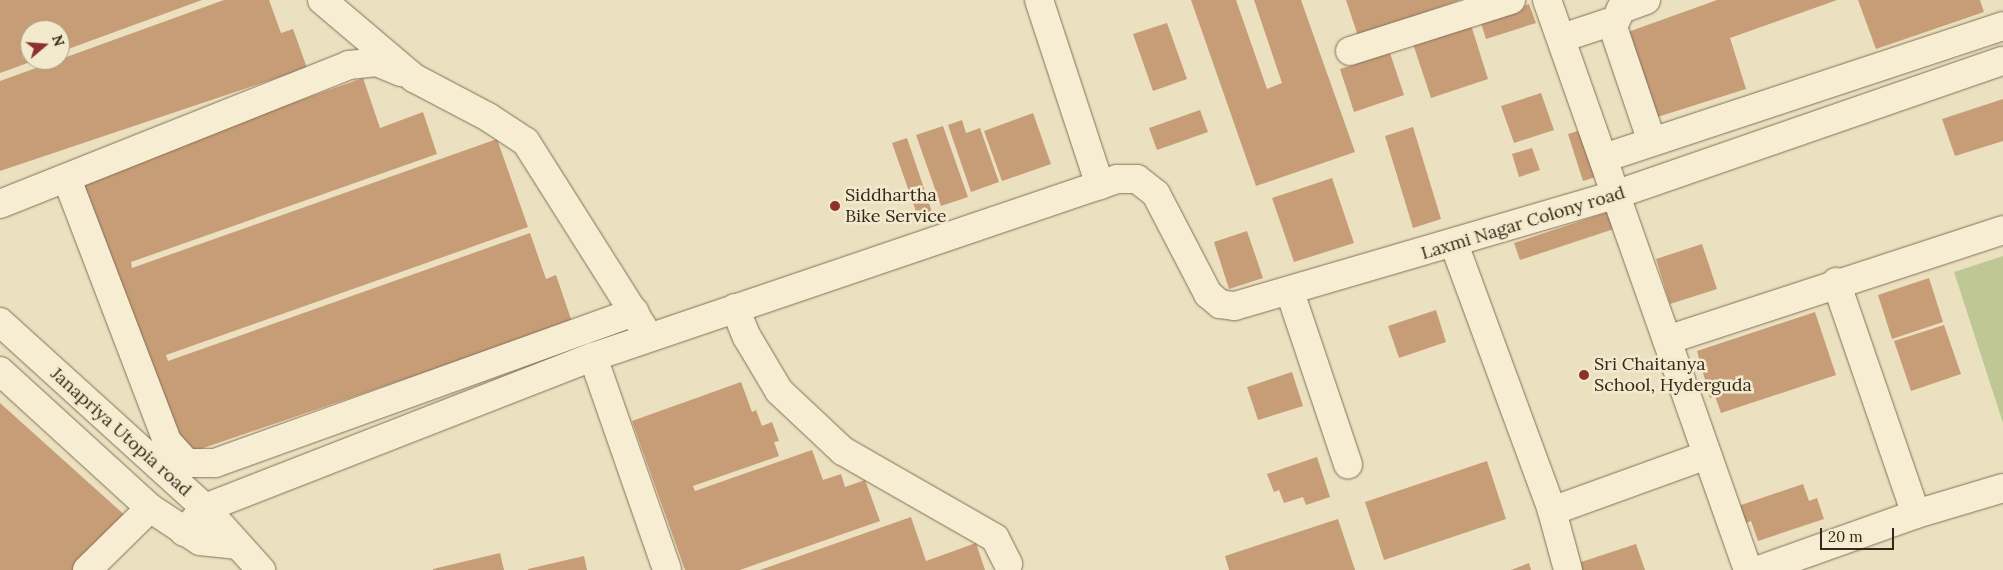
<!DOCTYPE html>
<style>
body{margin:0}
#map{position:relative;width:2003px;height:570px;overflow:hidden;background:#ebe0bf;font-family:Lora,serif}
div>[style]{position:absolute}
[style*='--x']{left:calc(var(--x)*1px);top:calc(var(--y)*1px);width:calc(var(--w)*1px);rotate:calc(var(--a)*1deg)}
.green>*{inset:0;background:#bfc894}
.building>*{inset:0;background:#c79d77}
.roads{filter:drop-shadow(0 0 1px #827159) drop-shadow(0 0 1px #827159)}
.minor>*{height:28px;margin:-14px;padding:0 14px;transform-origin:14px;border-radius:14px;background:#f6edd2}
.dots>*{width:14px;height:14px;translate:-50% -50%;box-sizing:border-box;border:2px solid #f3eace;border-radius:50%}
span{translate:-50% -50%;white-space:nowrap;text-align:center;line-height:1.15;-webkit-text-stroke:5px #f3eace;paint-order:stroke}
.poi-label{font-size:18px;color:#33281c}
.left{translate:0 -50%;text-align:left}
.street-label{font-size:18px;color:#33281c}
.north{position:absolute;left:20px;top:20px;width:50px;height:50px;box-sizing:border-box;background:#f3eace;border:1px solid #a69c87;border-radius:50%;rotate:72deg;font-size:14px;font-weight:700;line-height:20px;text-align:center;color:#33281c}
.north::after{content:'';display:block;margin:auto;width:18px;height:22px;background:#8e312c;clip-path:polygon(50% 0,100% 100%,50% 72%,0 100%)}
.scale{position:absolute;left:1820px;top:528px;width:74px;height:22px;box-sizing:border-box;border:2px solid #33281c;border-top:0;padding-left:6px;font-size:15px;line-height:18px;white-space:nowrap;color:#33281c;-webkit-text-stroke:4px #f3eace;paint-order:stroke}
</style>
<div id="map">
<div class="green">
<i style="clip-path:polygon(2003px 256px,2003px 423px,1954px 272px)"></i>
</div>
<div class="building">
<i style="clip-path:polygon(0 0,202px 0,60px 52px,60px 30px,30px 30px,30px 60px,36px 60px,0 73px)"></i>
<i style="clip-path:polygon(224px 0,269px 0,281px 33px,293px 29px,307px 68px,0 171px,0 81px)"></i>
<i style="clip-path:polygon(1191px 0,1236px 0,1267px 89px,1282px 83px,1254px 0,1301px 0,1355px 152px,1256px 186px)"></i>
<i style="clip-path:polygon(1346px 0,1460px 0,1358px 36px)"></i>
<i style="clip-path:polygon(1717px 0,1837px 0,1730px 38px,1746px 89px,1651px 119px,1628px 32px)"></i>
<i style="clip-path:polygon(1858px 0,1980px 0,1984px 12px,1876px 49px)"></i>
<i style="clip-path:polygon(1529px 4px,1536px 23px,1486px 39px,1480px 20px)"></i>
<i style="clip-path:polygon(1167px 23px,1187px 79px,1153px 91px,1133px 34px)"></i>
<i style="clip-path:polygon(1471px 25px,1488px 79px,1431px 98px,1413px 44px)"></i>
<i style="clip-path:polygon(1390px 53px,1404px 95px,1354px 112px,1340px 69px)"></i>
<i style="clip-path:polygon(363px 78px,380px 128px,423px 112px,437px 154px,131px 262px,132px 268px,497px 139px,528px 227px,166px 355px,168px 361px,530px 233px,546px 279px,556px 275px,572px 322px,183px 455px,80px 178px)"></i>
<i style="clip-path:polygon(1541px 93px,1554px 130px,1514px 143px,1501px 106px)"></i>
<i style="clip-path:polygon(2003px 99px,2003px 141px,1955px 156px,1942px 119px)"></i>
<i style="clip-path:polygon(1200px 110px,1208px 132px,1157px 150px,1149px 128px)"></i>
<i style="clip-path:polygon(1033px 113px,1051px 164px,1002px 181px,984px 131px)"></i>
<i style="clip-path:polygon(962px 120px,966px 133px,980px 128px,999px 182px,971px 192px,948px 125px)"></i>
<i style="clip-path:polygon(943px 126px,968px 197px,941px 206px,916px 135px)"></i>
<i style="clip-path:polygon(1413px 127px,1441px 219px,1413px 228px,1385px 136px)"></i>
<i style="clip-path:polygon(1581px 130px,1596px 177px,1583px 181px,1568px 134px)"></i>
<i style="clip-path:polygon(907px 138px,933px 215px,919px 220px,892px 143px)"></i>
<i style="clip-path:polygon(1532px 148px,1540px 170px,1519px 177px,1512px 154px)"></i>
<i style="clip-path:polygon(1332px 178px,1354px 243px,1294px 262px,1272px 198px)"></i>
<i style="clip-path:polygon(1611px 211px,1617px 228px,1520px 260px,1514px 243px)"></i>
<i style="clip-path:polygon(1247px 231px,1263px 278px,1229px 289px,1214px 242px)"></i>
<i style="clip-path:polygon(1702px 244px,1717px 289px,1670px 304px,1656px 259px)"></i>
<i style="clip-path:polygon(1929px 278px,1943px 322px,1892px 339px,1878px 295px)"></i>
<i style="clip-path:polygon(1436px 310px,1446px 342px,1399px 358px,1388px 326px)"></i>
<i style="clip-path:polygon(1815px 312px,1836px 375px,1721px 413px,1715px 396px,1710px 398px,1697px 351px)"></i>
<i style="clip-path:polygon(1944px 325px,1961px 374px,1911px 391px,1894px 341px)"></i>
<i style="clip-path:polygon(1292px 372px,1303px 406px,1258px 420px,1247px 387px)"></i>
<i style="clip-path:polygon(741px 382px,752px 412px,756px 410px,762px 426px,772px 422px,779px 441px,774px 442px,779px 456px,693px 486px,695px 491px,812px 450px,823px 480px,841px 474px,845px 487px,865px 480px,880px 521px,740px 570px,685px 570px,632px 421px)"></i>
<i style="clip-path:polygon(0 403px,129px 519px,78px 570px,0 570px)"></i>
<i style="clip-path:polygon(1317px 457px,1330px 497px,1306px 505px,1303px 497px,1284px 503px,1279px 490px,1274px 492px,1267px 474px)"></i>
<i style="clip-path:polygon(1487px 461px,1506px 519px,1384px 560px,1365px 502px)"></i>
<i style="clip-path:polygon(1803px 484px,1809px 501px,1817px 498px,1824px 519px,1758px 541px,1751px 521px,1741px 525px,1735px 507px)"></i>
<i style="clip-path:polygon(911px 517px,926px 561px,976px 543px,985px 570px,760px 570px)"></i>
<i style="clip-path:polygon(1338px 519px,1355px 570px,1229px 570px,1225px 556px)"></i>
<i style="clip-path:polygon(1636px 544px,1645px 570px,1573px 570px,1572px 565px)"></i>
<i style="clip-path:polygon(500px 553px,504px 570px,433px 570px,433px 569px)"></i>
<i style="clip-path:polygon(584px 556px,587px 570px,528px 570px,528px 569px)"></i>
<i style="clip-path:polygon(1529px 563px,1531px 570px,1511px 570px)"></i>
</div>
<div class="roads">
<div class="minor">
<i style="--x:322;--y:0;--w:121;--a:40.3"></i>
<i style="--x:414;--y:78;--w:84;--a:27.8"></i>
<i style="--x:488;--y:117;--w:45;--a:33.3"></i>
<i style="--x:526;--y:142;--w:219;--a:57.7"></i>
<i style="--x:1039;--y:0;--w:195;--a:71.8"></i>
<i style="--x:1547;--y:0;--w:604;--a:70.58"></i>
<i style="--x:1646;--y:0;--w:27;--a:160"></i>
<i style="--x:1621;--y:9;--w:20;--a:114"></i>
<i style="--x:1613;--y:27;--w:121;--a:71.3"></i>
<i style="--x:1562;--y:38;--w:54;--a:-18.4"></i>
<i style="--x:1350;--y:51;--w:169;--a:-17.6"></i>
<i style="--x:1604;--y:158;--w:420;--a:-18.3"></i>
<i style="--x:67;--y:179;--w:280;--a:69.1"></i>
<i style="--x:167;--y:441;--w:30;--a:48"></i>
<i style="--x:187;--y:463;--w:28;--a:0"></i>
<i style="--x:215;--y:463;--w:446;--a:-19.8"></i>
<i style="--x:0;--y:204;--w:376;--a:-21.7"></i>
<i style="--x:349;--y:65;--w:28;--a:-6"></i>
<i style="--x:377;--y:62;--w:26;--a:23"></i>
<i style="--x:1454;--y:244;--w:284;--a:69.8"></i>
<i style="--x:1552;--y:511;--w:61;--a:74.8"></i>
<i style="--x:1836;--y:282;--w:245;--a:71"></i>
<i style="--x:1290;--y:292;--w:182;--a:71.4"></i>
<i style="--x:735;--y:308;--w:31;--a:68"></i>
<i style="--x:747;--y:337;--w:63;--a:59.3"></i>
<i style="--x:779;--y:391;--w:88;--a:43.2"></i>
<i style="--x:843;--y:451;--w:175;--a:29.8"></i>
<i style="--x:995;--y:538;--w:29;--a:63"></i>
<i style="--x:0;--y:322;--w:277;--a:42.2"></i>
<i style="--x:205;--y:508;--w:84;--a:47.9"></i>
<i style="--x:1667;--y:340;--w:354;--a:-18.1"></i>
<i style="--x:593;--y:357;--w:225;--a:70.8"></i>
<i style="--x:0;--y:371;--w:203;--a:42.4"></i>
<i style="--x:150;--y:508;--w:60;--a:33.4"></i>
<i style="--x:200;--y:541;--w:38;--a:6"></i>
<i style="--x:1552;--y:511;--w:165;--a:-19.9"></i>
<i style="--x:184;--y:532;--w:32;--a:-49"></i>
<i style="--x:205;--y:508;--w:416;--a:-21.3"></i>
<i style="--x:593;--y:357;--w:553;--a:-18.76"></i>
<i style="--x:1117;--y:179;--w:20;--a:0"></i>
<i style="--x:1137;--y:179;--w:24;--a:38"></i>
<i style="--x:1156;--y:194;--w:113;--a:62.5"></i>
<i style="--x:1208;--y:294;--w:16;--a:40"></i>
<i style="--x:1220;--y:304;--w:15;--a:8"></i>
<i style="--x:1235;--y:306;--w:396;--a:-16.3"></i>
<i style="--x:1615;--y:195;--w:410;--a:-19.1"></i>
<i style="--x:87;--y:570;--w:88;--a:-44.5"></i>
<i style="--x:1759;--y:570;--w:167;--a:-19.6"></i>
<i style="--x:1916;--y:514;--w:91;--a:-16.6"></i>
</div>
</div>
<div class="dots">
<i style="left:835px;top:206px;background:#8e312c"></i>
<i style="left:1584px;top:375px;background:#8e312c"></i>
</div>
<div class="poi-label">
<span class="left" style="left:845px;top:206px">Siddhartha<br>Bike Service</span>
<span class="left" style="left:1594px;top:375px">Sri Chaitanya<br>School, Hyderguda</span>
</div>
<div class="street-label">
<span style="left:1523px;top:223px;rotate:-17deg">Laxmi Nagar Colony road</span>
<span style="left:121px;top:432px;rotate:42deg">Janapriya Utopia road</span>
</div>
<div class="north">N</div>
<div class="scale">20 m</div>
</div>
